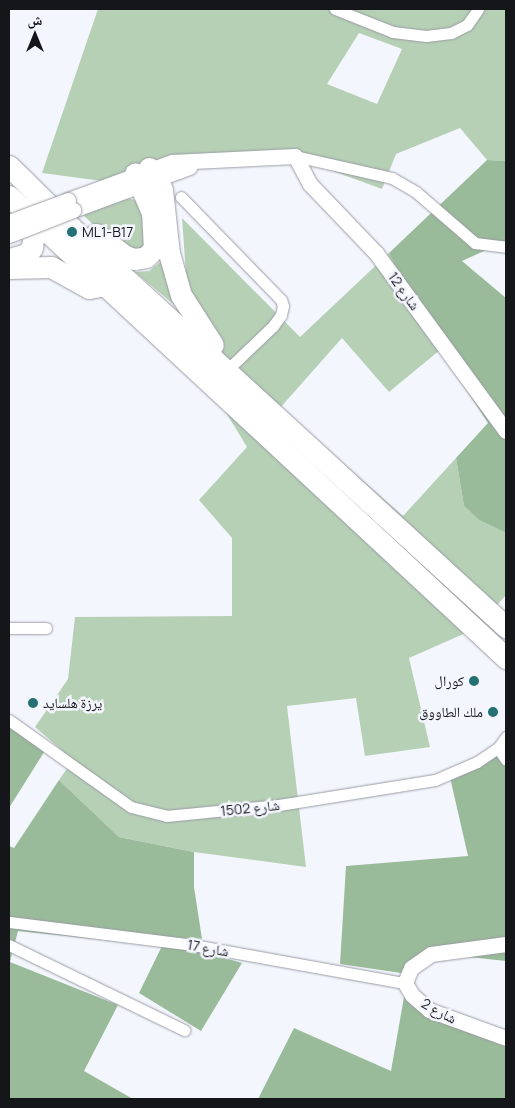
<!DOCTYPE html>
<meta charset="utf-8">
<style>
body{margin:0}
#map{position:relative;width:515px;height:1108px;overflow:hidden;background:#f4f6fe;font-family:Manrope,"Noto Naskh Arabic",sans-serif}
div>[style]{position:absolute}
[style*='--x']{left:calc(var(--x)*1px);top:calc(var(--y)*1px);width:calc(var(--w)*1px);rotate:calc(var(--a)*1deg)}
.green>*{inset:0;background:#b6d0b5}
.forest>*{inset:0;background:#9abb99}
.roads{filter:drop-shadow(0 0 1px #9a9ca5) drop-shadow(0 0 1px #9a9ca5)}
.minor>*{height:11px;margin:-5.5px;padding:0 5.5px;transform-origin:5.5px;border-radius:5.5px;background:#fff}
.tertiary>*{height:15px;margin:-7.5px;padding:0 7.5px;transform-origin:7.5px;border-radius:7.5px;background:#fff}
.motorway>*{height:21px;margin:-10.5px;padding:0 10.5px;transform-origin:10.5px;border-radius:10.5px;background:#fff}
.bridges{filter:drop-shadow(0 0 1px #9a9ca5) drop-shadow(0 0 1px #9a9ca5)}
.tertiary-bridge>*{height:15px;margin:-7.5px;padding:0 7.5px;transform-origin:7.5px;border-radius:7.5px;background:#fff}
.dots>*{width:14px;height:14px;translate:-50% -50%;box-sizing:border-box;border:2px solid #f4f6fe;border-radius:50%}
span{translate:-50% -50%;white-space:nowrap;text-align:center;line-height:1.15;-webkit-text-stroke:5px #f4f6fe;paint-order:stroke}
.poi-label{font-size:14px;color:#15161a}
.left{translate:0 -50%;text-align:left}
.right{translate:-100% -50%;text-align:right}
.street-label{font-size:14px;color:#15161a}
.frame{position:absolute;inset:0;border:10px solid #15161a;pointer-events:none}
.north{position:absolute;left:10px;top:10px;width:50px;height:50px;-webkit-text-stroke:4px #f4f6fe;paint-order:stroke;rotate:0deg;font-size:14px;font-weight:700;line-height:20px;text-align:center;color:#15161a}
.north::after{content:'';display:block;margin:auto;width:18px;height:22px;background:#15161a;clip-path:polygon(50% 0,100% 100%,50% 72%,0 100%)}
</style>
<div id="map">
<div class="green">
<i style="clip-path:polygon(evenodd,98px 9px,506px 9px,506px 161px,487px 160px,460px 128px,396px 154px,382px 189px,319px 166px,254px 158px,102px 181px,42px 173px,98px 9px,359px 33px,402px 49px,377px 104px,327px 84px,359px 33px)"></i>
<i style="clip-path:polygon(127px 198px,135px 200px,144px 211px,143px 251px,113px 243px,82px 214px)"></i>
<i style="clip-path:polygon(182px 218px,300px 337px,389px 253px,440px 350px,389px 392px,342px 338px,280px 408px,403px 516px,456px 458px,464px 506px,479px 520px,506px 533px,506px 595px,477px 628px,409px 658px,430px 747px,365px 756px,356px 698px,287px 706px,306px 867px,194px 852px,119px 837px,59px 780px,73px 760px,35px 727px,68px 679px,75px 617px,232px 616px,232px 538px,199px 500px,247px 447px,192px 357px)"></i>
<i style="clip-path:polygon(163px 260px,178px 308px,135px 272px,149px 271px)"></i>
</div>
<div class="forest">
<i style="clip-path:polygon(487px 160px,506px 161px,506px 241px,462px 261px,506px 298px,506px 533px,479px 520px,464px 506px,456px 458px,488px 423px,440px 350px,389px 253px)"></i>
<i style="clip-path:polygon(9px 721px,46px 749px,9px 808px)"></i>
<i style="clip-path:polygon(506px 746px,506px 961px,449px 955px,401px 973px,340px 964px,346px 866px,468px 856px,449px 773px)"></i>
<i style="clip-path:polygon(59px 780px,119px 837px,194px 852px,194px 887px,204px 952px,242px 963px,201px 1031px,139px 993px,162px 946px,18px 931px,10px 962px,118px 1005px,84px 1071px,133px 1099px,9px 1099px,9px 846px,14px 848px)"></i>
<i style="clip-path:polygon(404px 997px,506px 1042px,506px 1099px,258px 1099px,294px 1028px,391px 1071px)"></i>
</div>
<div class="roads">
<div class="minor">
<i style="--x:335;--y:9;--w:62;--a:21.6"></i>
<i style="--x:393;--y:32;--w:33;--a:7"></i>
<i style="--x:426;--y:36;--w:25;--a:-7"></i>
<i style="--x:451;--y:33;--w:18;--a:-27"></i>
<i style="--x:467;--y:25;--w:19;--a:-55"></i>
<i style="--x:295;--y:156;--w:99;--a:12.8"></i>
<i style="--x:392;--y:178;--w:28;--a:30"></i>
<i style="--x:416;--y:192;--w:78;--a:40.8"></i>
<i style="--x:475;--y:243;--w:31;--a:7"></i>
<i style="--x:181;--y:197;--w:144;--a:45.8"></i>
<i style="--x:281;--y:300;--w:6;--a:72"></i>
<i style="--x:283;--y:306;--w:9;--a:103"></i>
<i style="--x:281;--y:315;--w:14;--a:126"></i>
<i style="--x:273;--y:326;--w:64;--a:136.3"></i>
<i style="--x:9;--y:628;--w:37;--a:0"></i>
<i style="--x:9;--y:720;--w:150;--a:35.5"></i>
<i style="--x:131;--y:807;--w:36;--a:14"></i>
<i style="--x:166;--y:816;--w:114;--a:-5.6"></i>
<i style="--x:279;--y:805;--w:158;--a:-9.1"></i>
<i style="--x:435;--y:780;--w:46;--a:-23.2"></i>
<i style="--x:477;--y:762;--w:25;--a:-34"></i>
<i style="--x:498;--y:748;--w:14;--a:-54"></i>
<i style="--x:498;--y:748;--w:14;--a:56"></i>
<i style="--x:9;--y:922;--w:185;--a:7.1"></i>
<i style="--x:193;--y:945;--w:215;--a:10.2"></i>
<i style="--x:9;--y:945;--w:195;--a:25.9"></i>
</div>
<div class="tertiary">
<i style="--x:68;--y:200;--w:111;--a:-20.1"></i>
<i style="--x:172;--y:162;--w:123;--a:-2.8"></i>
<i style="--x:295;--y:156;--w:32;--a:62"></i>
<i style="--x:310;--y:184;--w:95;--a:46.3"></i>
<i style="--x:376;--y:253;--w:220;--a:53.9"></i>
<i style="--x:73;--y:210;--w:124;--a:-20.3"></i>
<i style="--x:506;--y:944;--w:76;--a:172.4"></i>
<i style="--x:431;--y:954;--w:24;--a:145"></i>
<i style="--x:411;--y:968;--w:16;--a:112"></i>
<i style="--x:405;--y:983;--w:14;--a:60"></i>
<i style="--x:412;--y:995;--w:23;--a:41"></i>
<i style="--x:429;--y:1010;--w:82;--a:20"></i>
</div>
<div class="motorway">
<i style="--x:9;--y:166;--w:115;--a:44.6"></i>
<i style="--x:91;--y:247;--w:563;--a:42.48"></i>
<i style="--x:149;--y:168;--w:10;--a:45"></i>
<i style="--x:156;--y:175;--w:16;--a:68"></i>
<i style="--x:162;--y:190;--w:63;--a:83.7"></i>
<i style="--x:169;--y:253;--w:44;--a:74.1"></i>
<i style="--x:181;--y:295;--w:59;--a:57.4"></i>
<i style="--x:9;--y:196;--w:679;--a:42.91"></i>
<i style="--x:96;--y:234;--w:36;--a:37"></i>
<i style="--x:125;--y:256;--w:10;--a:17"></i>
<i style="--x:135;--y:259;--w:11;--a:-10"></i>
<i style="--x:146;--y:257;--w:11;--a:-45"></i>
<i style="--x:154;--y:249;--w:36;--a:-93"></i>
<i style="--x:152;--y:213;--w:43;--a:-113"></i>
<i style="--x:9;--y:259;--w:18;--a:-16"></i>
<i style="--x:26;--y:254;--w:8;--a:-45"></i>
<i style="--x:32;--y:248;--w:20;--a:-84"></i>
<i style="--x:34;--y:228;--w:11;--a:-105"></i>
<i style="--x:9;--y:268;--w:42;--a:-1.4"></i>
<i style="--x:51;--y:267;--w:43;--a:28.9"></i>
<i style="--x:89;--y:288;--w:10;--a:-11"></i>
</div>
</div>
<div class="bridges">
<div class="tertiary-bridge">
<i style="--x:9;--y:222;--w:63;--a:-20.4"></i>
<i style="--x:9;--y:235;--w:69;--a:-21.3"></i>
</div>
</div>
<div class="dots">
<i style="left:72px;top:232px;background:#257075"></i>
<i style="left:474px;top:681px;background:#257075"></i>
<i style="left:33px;top:703px;background:#257075"></i>
<i style="left:493px;top:712px;background:#257075"></i>
</div>
<div class="poi-label">
<span class="left" style="left:82px;top:232px">ML1-B17</span>
<span class="right" style="left:464px;top:681px">كورال</span>
<span class="left" style="left:43px;top:703px">يرزة هلسايد</span>
<span class="right" style="left:483px;top:712px">ملك الطاووق</span>
</div>
<div class="street-label">
<span style="left:404px;top:291px;rotate:54deg">شارع 12</span>
<span style="left:250px;top:808px;rotate:-6deg">شارع 1502</span>
<span style="left:208px;top:948px;rotate:10deg">شارع 17</span>
<span style="left:439px;top:1011px;rotate:28deg">شارع 2</span>
</div>
<div class="frame"></div>
<div class="north">ش</div>
</div>
